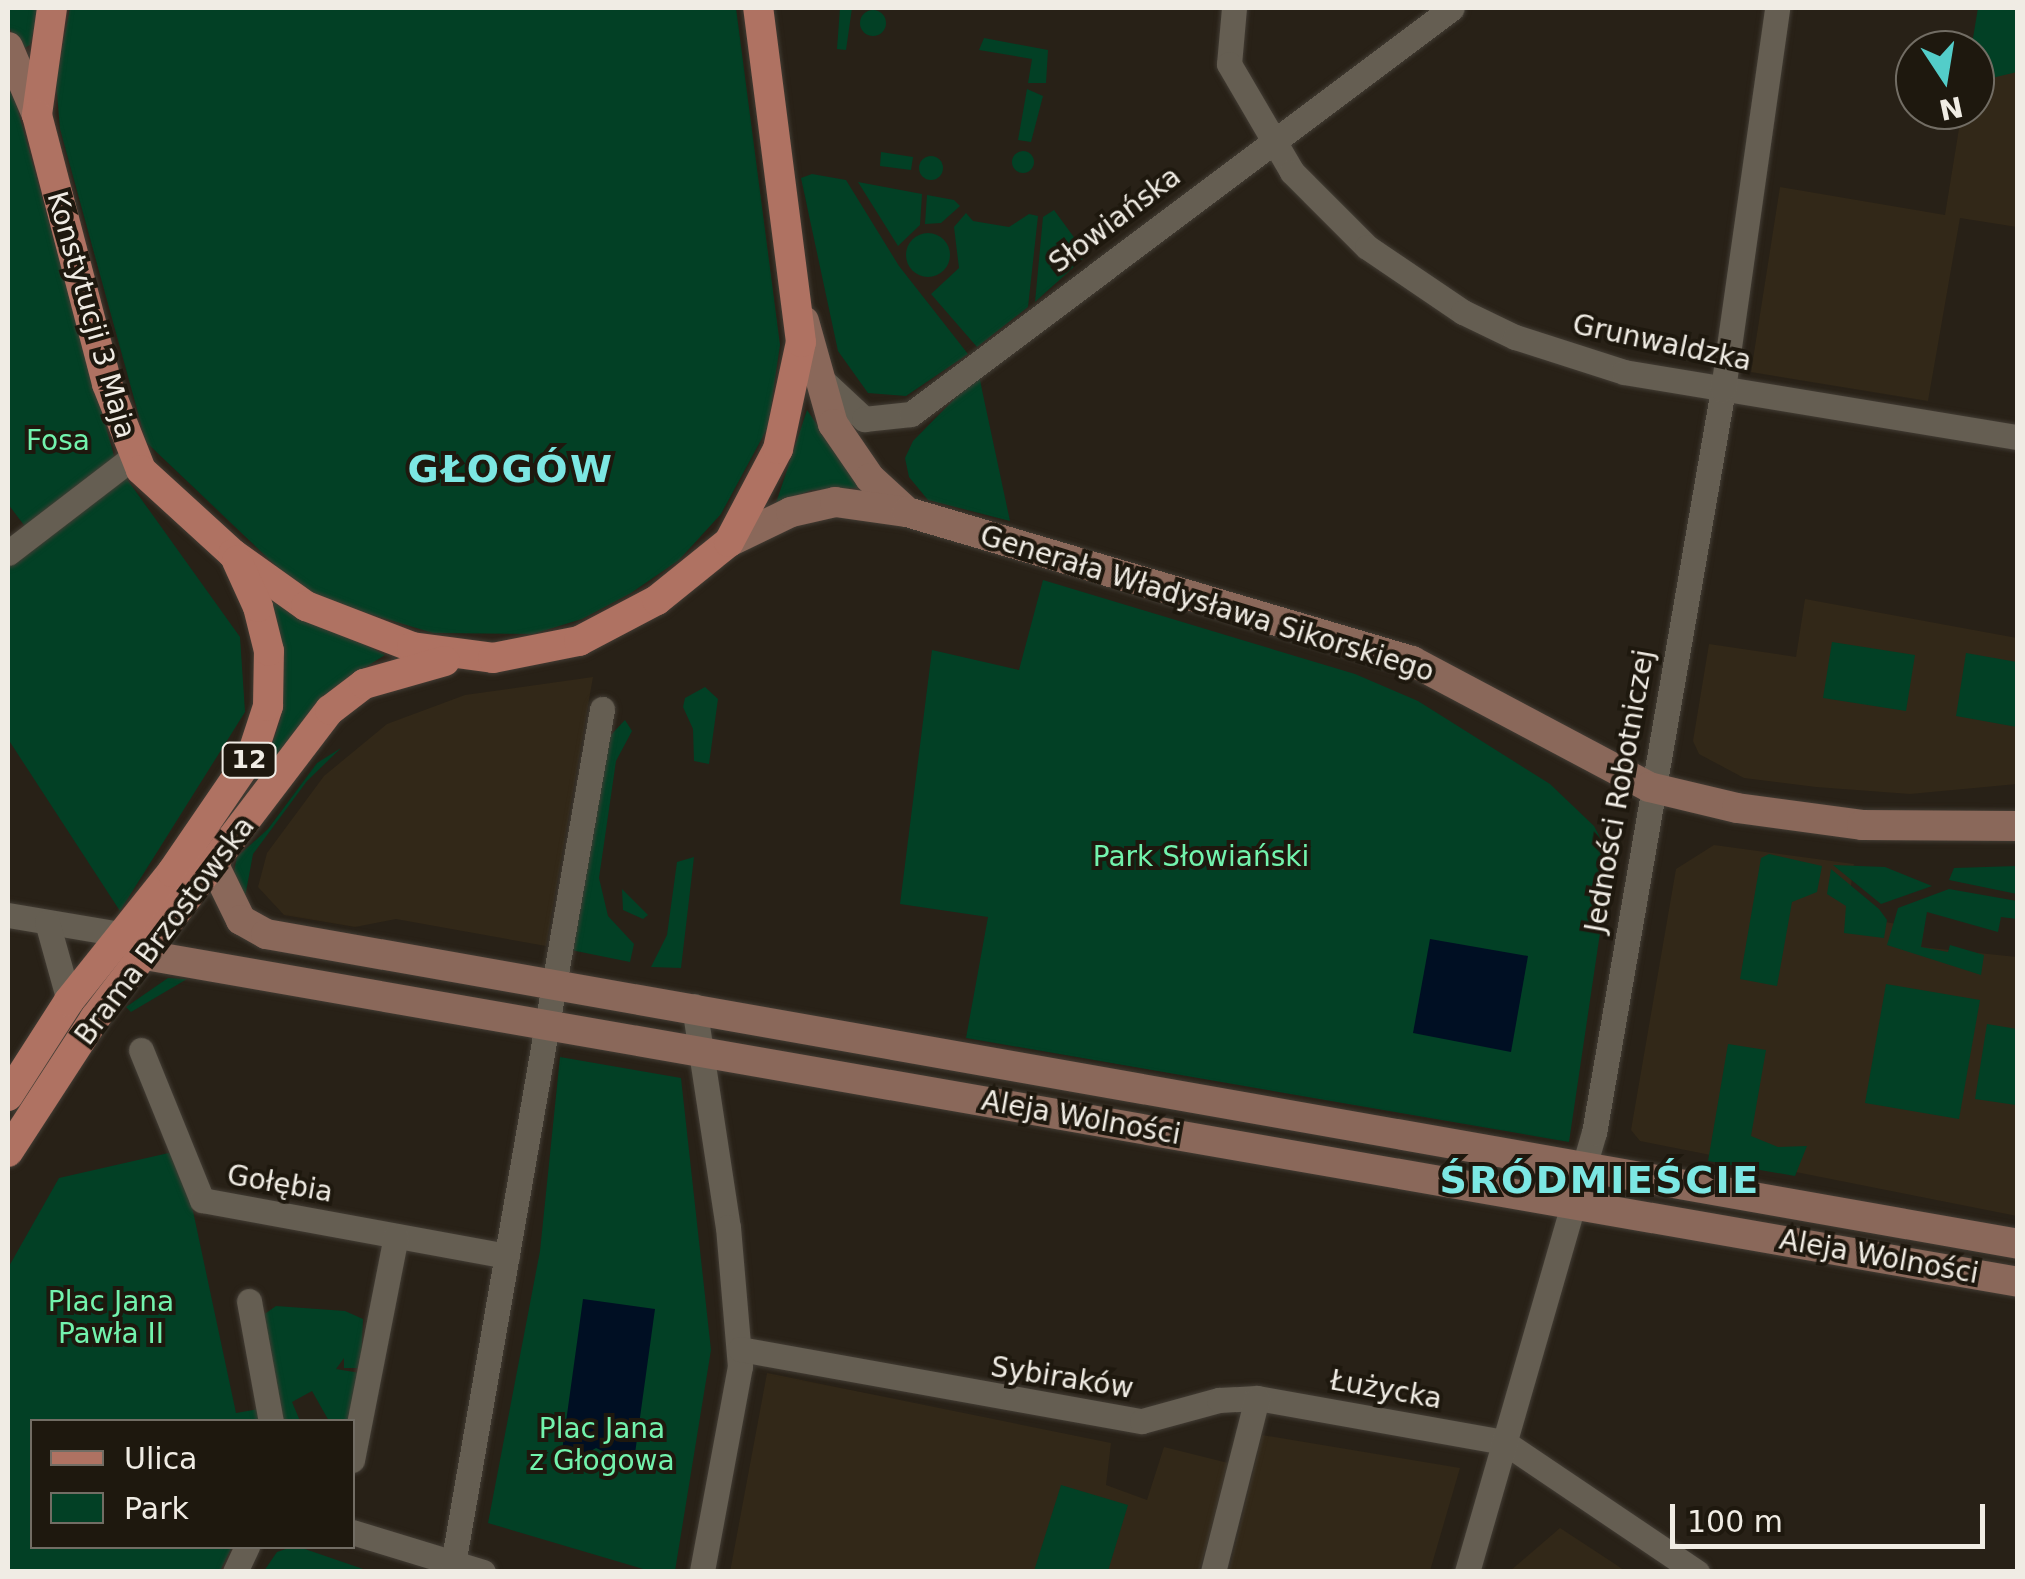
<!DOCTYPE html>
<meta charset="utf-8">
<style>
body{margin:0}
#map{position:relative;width:2025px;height:1579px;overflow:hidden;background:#282117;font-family:"DejaVu Sans",sans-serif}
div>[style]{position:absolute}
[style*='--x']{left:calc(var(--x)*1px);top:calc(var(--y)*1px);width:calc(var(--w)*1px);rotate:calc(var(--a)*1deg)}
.built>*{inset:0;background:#322818}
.green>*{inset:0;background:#024025}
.round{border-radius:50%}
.water>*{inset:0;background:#000f23}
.roads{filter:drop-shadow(0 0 2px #423c34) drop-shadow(0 0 2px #423c34)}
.street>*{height:25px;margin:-12.5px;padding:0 12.5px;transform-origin:12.5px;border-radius:12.5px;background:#655e52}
.secondary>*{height:30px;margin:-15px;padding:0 15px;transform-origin:15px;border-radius:15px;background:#8a685a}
.primary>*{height:30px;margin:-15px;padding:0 15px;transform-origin:15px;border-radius:15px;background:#af7262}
span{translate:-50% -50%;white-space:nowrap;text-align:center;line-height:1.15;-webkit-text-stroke:8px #1e180e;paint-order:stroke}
.shield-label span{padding:2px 8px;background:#1e180e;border:2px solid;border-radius:8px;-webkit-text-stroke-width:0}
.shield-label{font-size:25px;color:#f0ece4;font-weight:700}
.street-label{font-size:28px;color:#f0ece4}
.park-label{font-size:28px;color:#72f3ad}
.district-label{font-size:38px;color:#7ce7e3;font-weight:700;letter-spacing:2.5px}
.frame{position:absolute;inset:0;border:10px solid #f0ece4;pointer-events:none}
.legend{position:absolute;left:30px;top:1419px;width:325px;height:130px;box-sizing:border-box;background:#1e180e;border:2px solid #726d64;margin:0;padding:12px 18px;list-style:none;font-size:30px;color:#f0ece4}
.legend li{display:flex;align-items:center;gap:20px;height:50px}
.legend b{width:50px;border:2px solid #726d64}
.north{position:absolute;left:1895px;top:30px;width:100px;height:100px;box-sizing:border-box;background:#1e180e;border:2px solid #726d64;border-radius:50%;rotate:168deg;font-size:28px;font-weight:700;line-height:40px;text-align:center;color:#f0ece4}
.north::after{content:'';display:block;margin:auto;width:35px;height:45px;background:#53cdc9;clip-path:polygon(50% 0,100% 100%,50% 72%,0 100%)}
.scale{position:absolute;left:1670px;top:1504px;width:315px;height:45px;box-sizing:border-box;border:5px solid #f0ece4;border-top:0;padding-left:12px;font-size:30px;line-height:35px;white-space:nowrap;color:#f0ece4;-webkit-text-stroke:8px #1e180e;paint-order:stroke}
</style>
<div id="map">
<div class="built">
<i style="clip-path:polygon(2010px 71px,2017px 72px,2017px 227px,1960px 218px,1928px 401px,1751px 372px,1780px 187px,1945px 215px,1962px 110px,1975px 110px,1975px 82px)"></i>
<i style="clip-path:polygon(1805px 599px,2017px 638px,2017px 784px,1910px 794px,1816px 787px,1744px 778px,1699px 754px,1693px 741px,1709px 644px,1796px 657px)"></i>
<i style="clip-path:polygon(593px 677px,546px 946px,396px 919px,355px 927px,284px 915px,258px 887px,267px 853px,324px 776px,387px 724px,465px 695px)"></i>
<i style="clip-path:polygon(1714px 845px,1854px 864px,1847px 915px,1924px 929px,1921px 947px,2017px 957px,2017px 1216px,1640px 1141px,1631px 1130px,1676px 869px)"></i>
<i style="clip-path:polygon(767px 1373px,1111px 1443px,1106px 1485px,1147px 1500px,1164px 1447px,1232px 1464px,1199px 1571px,730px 1572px)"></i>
<i style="clip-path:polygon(1262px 1435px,1460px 1468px,1430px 1571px,1229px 1571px)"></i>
<i style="clip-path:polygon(1560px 1528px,1615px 1564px,1625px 1571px,1510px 1571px)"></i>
</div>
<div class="green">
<i style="clip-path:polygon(8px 8px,39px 8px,30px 45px,21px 50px,8px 25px)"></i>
<i style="clip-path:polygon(70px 8px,736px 8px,780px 345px,768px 427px,721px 514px,679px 560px,631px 593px,582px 619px,533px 634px,433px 633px,320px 599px,294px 583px,146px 442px,60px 129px,56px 81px)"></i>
<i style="clip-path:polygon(840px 8px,852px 8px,846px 50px,837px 49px)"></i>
<i style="clip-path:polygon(1978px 8px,2017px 8px,2017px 72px,1975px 82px,1971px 50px)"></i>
<i class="round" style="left:860px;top:10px;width:26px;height:26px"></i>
<i style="clip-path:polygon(984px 38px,1048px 50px,1046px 83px,1028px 83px,1032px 59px,979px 50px)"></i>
<i style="clip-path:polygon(8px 75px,116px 463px,27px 529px,8px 504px)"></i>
<i style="clip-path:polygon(1027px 89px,1043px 96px,1031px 142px,1018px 140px)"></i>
<i class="round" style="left:1012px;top:151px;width:22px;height:22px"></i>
<i style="clip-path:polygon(881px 152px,913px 157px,911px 170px,880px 166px)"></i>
<i class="round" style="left:919px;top:156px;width:24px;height:24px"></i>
<i style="clip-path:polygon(812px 174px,846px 180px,899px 266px,968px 354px,906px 396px,868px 393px,838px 351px,801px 178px)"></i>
<i style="clip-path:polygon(858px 182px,922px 194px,920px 225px,898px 246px)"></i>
<i style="clip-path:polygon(927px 195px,954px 200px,960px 206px,941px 223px,925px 224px)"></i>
<i style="clip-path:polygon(1054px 210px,1087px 255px,1035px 302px,1043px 217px)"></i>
<i style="clip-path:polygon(966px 213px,973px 221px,1009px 227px,1029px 214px,1038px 216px,1028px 307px,977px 347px,931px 294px,959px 268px,954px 227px)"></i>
<i class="round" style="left:906px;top:233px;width:44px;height:44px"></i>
<i style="clip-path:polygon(979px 374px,982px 390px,1010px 521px,928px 500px,909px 477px,905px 458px,913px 441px)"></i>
<i style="clip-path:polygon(807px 410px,861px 488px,812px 490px,776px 503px)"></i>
<i style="clip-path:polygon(124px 475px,240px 637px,245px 712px,120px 911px,8px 739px,8px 561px)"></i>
<i style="clip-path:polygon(1043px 580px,1355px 674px,1418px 701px,1550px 784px,1594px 826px,1611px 859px,1569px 1142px,966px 1038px,988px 917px,900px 904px,932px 650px,1019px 670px)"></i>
<i style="clip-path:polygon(272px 598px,385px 655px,342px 682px,274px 765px,266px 761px,281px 718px,283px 681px)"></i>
<i style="clip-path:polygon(1832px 642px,1915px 655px,1906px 711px,1823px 698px)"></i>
<i style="clip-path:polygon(1966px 653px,2017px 662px,2017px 727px,1956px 716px)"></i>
<i style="clip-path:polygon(705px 687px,718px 699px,709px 764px,694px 761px,693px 729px,683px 707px,685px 698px)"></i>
<i style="clip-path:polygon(625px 720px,632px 731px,616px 761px,599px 878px,608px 916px,634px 944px,630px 962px,571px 950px,609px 737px)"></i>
<i style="clip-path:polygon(341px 748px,307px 781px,253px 854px,245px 897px,233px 876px,237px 857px,268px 829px,317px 763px)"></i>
<i style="clip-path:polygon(1769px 854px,1822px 866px,1817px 892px,1792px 902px,1777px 986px,1740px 979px,1761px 858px)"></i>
<i style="clip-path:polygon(694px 857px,681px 968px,651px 967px,667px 935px,677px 862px)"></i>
<i style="clip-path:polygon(1833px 865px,1885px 867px,1932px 886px,1881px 904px)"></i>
<i style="clip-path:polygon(2017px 866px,2017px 894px,1949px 880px,1954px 868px)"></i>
<i style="clip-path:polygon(1831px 869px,1879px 909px,1887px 920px,1884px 938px,1844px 933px,1846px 906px,1827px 894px)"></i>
<i style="clip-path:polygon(622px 889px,648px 915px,643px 919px,623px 910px)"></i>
<i style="clip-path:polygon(1949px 889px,2017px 901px,2017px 919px,2001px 917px,1998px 932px,1927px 912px,1921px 947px,1948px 952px,1950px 945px,1984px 955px,1981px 975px,1887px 945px,1898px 908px)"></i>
<i style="clip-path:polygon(168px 978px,187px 979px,131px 1012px,126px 1007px)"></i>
<i style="clip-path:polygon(1886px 984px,1980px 1000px,1959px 1119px,1865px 1103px)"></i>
<i style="clip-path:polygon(1987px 1024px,2017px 1029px,2016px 1105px,1975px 1099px)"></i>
<i style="clip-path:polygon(1728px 1044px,1766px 1050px,1751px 1136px,1778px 1147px,1807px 1146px,1795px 1176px,1708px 1161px)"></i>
<i style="clip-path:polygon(560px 1057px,681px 1078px,711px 1350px,675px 1571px,650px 1571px,488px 1523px,540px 1251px)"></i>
<i style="clip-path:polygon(173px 1152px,190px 1197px,236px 1413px,259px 1409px,266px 1421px,32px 1422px,32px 1546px,232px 1547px,220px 1571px,8px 1571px,8px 1268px,59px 1178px)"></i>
<i style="clip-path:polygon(276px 1306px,345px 1311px,363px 1319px,361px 1368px,344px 1368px,344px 1358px,336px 1369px,360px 1373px,350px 1421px,329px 1421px,312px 1391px,292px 1402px,300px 1421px,278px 1421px,262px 1316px)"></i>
<i style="clip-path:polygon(1061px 1485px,1128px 1505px,1108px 1571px,1034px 1571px)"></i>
<i style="clip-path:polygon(292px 1547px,299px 1547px,369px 1571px,264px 1571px,277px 1552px)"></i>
</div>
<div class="water">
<i style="clip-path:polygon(1430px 939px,1528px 956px,1511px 1052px,1413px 1033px)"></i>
<i style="clip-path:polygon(583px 1299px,655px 1309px,633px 1468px,614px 1466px,611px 1455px,596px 1448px,575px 1460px,561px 1458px)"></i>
</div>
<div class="roads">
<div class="street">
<i style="--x:1234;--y:8;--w:56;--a:95.1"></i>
<i style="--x:1229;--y:64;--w:125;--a:59.7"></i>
<i style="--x:1292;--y:172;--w:106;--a:45"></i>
<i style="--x:1367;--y:247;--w:116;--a:34.1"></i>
<i style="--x:1463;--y:312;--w:58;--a:25.7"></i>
<i style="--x:1515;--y:337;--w:114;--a:17.8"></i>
<i style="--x:1624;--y:372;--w:399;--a:9.4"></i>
<i style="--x:821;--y:379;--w:59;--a:42.9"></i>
<i style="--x:864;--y:419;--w:47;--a:-6.1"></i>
<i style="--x:911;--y:414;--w:676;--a:-36.89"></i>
<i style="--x:8;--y:553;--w:158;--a:-37.5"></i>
<i style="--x:8;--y:915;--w:114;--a:9.6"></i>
<i style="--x:47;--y:922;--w:82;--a:74.4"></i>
<i style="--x:694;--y:1006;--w:224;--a:81.3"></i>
<i style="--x:728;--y:1227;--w:140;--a:85.1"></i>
<i style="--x:740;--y:1366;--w:209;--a:100.5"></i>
<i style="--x:141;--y:1050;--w:162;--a:67.9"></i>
<i style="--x:202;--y:1200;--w:310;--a:10.4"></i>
<i style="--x:249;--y:1301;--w:123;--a:79.7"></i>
<i style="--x:740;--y:1349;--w:408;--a:10.2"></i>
<i style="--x:1142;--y:1421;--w:80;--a:-15.3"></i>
<i style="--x:1219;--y:1400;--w:38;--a:-3"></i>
<i style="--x:1257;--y:1398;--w:251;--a:10.1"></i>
<i style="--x:1504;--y:1442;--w:233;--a:34"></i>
<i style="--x:352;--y:1460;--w:228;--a:-78.9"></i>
<i style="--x:352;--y:1532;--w:137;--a:17"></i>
<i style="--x:453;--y:1564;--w:868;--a:-80.11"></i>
<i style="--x:235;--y:1572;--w:29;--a:-65"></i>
<i style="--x:1213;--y:1572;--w:179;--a:-75.8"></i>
<i style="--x:1467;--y:1572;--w:457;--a:-73.9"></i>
<i style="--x:1594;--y:1133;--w:755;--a:-80.16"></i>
<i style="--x:1723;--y:389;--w:385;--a:-81.9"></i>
</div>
<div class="secondary">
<i style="--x:8;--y:47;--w:74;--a:66.9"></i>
<i style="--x:804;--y:321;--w:107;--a:74.3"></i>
<i style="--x:833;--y:424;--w:65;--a:55.6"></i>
<i style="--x:870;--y:478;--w:50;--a:42.6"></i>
<i style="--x:729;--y:542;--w:69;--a:-25.8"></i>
<i style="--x:791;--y:512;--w:45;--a:-12.8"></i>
<i style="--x:835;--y:502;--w:73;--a:7.9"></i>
<i style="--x:907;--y:512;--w:527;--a:16.44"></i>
<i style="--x:1412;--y:661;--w:268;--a:28"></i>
<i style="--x:1649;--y:787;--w:90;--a:13.4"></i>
<i style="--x:1737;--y:808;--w:126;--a:7.7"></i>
<i style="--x:1862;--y:825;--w:156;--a:0.4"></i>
<i style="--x:215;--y:867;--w:59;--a:63.9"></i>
<i style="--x:241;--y:920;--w:29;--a:29"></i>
<i style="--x:266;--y:934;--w:1779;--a:10.03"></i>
<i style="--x:145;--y:955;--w:1901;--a:9.9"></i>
</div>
<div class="primary">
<i style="--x:52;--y:8;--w:108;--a:98"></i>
<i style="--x:37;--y:115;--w:278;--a:75.4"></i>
<i style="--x:107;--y:384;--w:92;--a:68.4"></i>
<i style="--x:141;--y:470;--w:125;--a:42.4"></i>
<i style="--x:233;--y:554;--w:90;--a:35.5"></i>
<i style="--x:306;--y:606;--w:114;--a:21.1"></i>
<i style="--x:412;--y:647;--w:82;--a:7.7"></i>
<i style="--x:493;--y:658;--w:88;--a:-11.2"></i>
<i style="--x:579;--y:641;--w:88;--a:-27.7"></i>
<i style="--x:657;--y:600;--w:92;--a:-38.9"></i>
<i style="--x:729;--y:542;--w:105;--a:-62.2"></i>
<i style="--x:778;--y:449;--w:109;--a:-77.9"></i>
<i style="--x:801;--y:342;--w:337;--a:-97.3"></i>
<i style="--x:8;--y:1096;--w:113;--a:-57.3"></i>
<i style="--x:69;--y:1001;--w:165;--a:-51.4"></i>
<i style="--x:172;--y:872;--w:142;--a:-55.6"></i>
<i style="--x:252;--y:755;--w:52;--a:-71.9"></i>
<i style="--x:268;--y:706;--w:55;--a:-89"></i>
<i style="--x:269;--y:651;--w:45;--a:-104"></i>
<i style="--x:258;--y:607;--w:51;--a:-114.5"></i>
<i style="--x:8;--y:1152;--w:160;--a:-57"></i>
<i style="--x:95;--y:1018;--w:387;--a:-52.7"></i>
<i style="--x:330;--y:710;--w:43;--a:-37.4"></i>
<i style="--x:364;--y:684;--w:84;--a:-15.9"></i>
</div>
</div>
<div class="shield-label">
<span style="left:249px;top:760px">12</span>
</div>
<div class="street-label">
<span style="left:1115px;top:220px;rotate:-37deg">Słowiańska</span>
<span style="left:91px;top:315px;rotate:74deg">Konstytucji 3 Maja</span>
<span style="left:1662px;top:343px;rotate:12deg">Grunwaldzka</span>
<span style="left:1207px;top:604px;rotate:17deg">Generała Władysława Sikorskiego</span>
<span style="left:1620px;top:791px;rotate:-80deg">Jedności Robotniczej</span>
<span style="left:165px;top:931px;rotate:-53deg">Brama Brzostowska</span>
<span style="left:1081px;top:1118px;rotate:10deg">Aleja Wolności</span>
<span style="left:280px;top:1184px;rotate:10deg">Gołębia</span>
<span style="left:1879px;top:1257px;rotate:10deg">Aleja Wolności</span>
<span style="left:1062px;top:1378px;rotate:9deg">Sybiraków</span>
<span style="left:1386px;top:1390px;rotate:10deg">Łużycka</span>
</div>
<div class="park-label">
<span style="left:58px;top:441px">Fosa</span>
<span style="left:1201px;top:857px">Park Słowiański</span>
<span style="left:111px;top:1318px">Plac Jana<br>Pawła II</span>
<span style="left:602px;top:1445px">Plac Jana<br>z Głogowa</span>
</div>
<div class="district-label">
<span style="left:511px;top:470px">GŁOGÓW</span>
<span style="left:1600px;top:1181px">ŚRÓDMIEŚCIE</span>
</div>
<div class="frame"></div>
<ul class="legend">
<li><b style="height:12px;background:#af7262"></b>Ulica</li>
<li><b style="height:28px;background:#024025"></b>Park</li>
</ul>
<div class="north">N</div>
<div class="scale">100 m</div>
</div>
